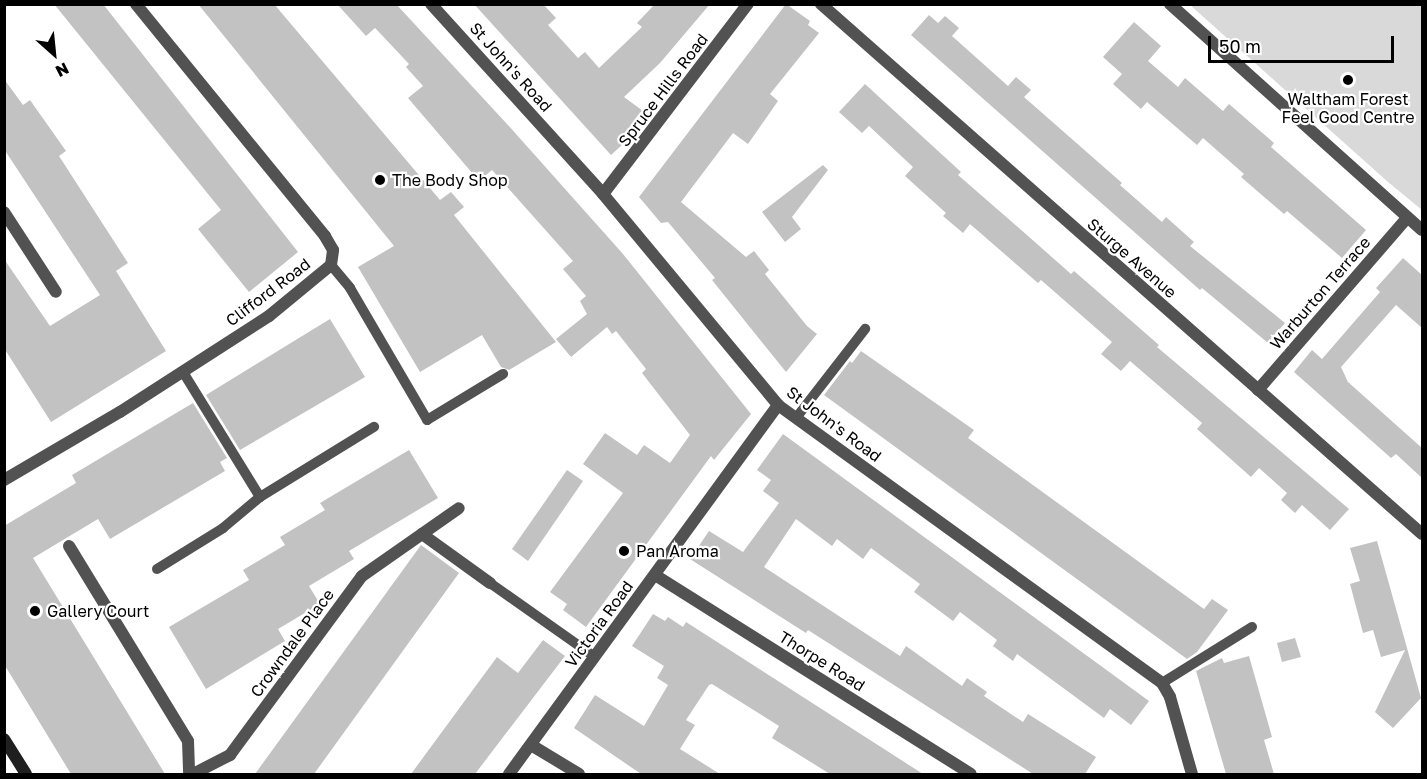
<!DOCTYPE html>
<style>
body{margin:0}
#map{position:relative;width:1427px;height:779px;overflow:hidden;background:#fff;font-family:"Golos Text",sans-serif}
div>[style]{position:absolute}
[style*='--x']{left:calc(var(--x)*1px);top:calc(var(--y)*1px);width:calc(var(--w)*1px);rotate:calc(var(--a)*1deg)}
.green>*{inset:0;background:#d9d9d9}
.building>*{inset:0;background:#c2c2c2}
.lane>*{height:10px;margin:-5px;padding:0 5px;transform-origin:5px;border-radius:5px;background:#525252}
.street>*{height:12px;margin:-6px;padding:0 6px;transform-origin:6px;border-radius:6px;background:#525252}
.secondary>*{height:12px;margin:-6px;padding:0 6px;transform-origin:6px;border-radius:6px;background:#1f1f1f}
.dots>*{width:16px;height:16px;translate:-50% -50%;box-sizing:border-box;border:3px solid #fff;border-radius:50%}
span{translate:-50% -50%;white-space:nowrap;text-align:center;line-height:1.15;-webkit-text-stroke:4.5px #fff;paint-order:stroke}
.street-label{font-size:16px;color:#000}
.poi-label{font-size:16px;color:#000}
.left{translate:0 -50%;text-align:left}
.frame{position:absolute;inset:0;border:6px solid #000;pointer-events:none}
.north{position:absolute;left:24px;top:24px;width:60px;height:60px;-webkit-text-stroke:4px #fff;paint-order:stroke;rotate:153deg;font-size:16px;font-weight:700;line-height:24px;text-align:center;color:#000}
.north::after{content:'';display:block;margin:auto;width:21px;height:27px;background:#000;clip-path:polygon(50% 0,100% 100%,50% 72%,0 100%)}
.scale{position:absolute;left:1208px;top:36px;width:186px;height:27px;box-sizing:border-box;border:3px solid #000;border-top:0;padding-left:8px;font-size:18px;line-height:21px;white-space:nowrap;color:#000;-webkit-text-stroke:4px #fff;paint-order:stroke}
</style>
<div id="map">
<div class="green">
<i style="clip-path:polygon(1190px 5px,1422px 5px,1422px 210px,1388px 182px)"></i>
</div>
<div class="building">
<i style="clip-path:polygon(54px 4px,103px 4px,298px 252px,249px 292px,198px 229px,221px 210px)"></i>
<i style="clip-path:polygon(198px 4px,274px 4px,440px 200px,451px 192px,464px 207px,454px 215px,556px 342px,509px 370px,501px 367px,482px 335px,420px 372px,358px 267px,394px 246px)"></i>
<i style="clip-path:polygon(337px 4px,396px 4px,507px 124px,623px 254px,751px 414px,714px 460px,711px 456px,586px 627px,563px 610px,567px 604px,550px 592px,623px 493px,583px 464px,605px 433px,637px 455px,644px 445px,670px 463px,690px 435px,642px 373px,646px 369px,616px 331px,612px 334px,607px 327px,571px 357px,556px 339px,587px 314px,580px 301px,586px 296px,563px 269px,573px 261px,492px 170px,479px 181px,408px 98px,423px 86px,406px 67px,409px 64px,378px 31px,375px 28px,366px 36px)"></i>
<i style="clip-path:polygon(474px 4px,543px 4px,556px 18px,548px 25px,578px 58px,585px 52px,599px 68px,642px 27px,637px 23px,655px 4px,710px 4px,660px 63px,624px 97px,643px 111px,635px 121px,638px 124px,629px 131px,633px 135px,611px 155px)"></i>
<i style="clip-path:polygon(786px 4px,810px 21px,808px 25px,819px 33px,770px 94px,778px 101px,748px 144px,733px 133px,681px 202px,746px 257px,754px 251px,769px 270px,765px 274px,807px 326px,817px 334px,786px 372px,712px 280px,715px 278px,668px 222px,661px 223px,639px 197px)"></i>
<i style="clip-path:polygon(929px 15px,938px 23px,945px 16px,959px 28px,952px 36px,1008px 86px,1016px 77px,1031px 90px,1024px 97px,1122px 183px,1120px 185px,1162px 222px,1166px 217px,1194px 242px,1190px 246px,1285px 323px,1268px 343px,1202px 288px,1200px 290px,911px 35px)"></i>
<i style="clip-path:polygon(1134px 22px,1161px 46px,1148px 61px,1178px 87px,1185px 78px,1223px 111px,1229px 104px,1274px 143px,1271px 147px,1366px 230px,1342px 258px,1287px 211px,1284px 214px,1241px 177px,1244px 174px,1203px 138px,1197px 145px,1147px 102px,1141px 109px,1113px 84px,1122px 74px,1103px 57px)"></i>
<i style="clip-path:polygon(4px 79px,23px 105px,30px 100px,66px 151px,59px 156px,128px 263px,116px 271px,166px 351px,51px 422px,4px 348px,4px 259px,50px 326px,100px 295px,4px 149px)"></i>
<i style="clip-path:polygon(865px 84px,961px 172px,958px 175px,1019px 228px,1071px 274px,1074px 271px,1159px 345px,1157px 347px,1349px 509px,1330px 530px,1302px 505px,1295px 513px,1281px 500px,1287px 493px,1259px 468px,1251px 477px,1197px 429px,1202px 423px,1130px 361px,1121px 371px,1101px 354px,1112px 342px,1041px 280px,1038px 283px,970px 224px,963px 233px,943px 216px,946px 213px,905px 176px,913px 167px,869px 126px,862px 133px,839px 112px)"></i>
<i style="clip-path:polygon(823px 165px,828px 170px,792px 217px,801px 229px,785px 242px,762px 212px)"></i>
<i style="clip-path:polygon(1403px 258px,1422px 275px,1422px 328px,1396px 305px,1341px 367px,1348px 382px,1422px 448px,1422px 478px,1396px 454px,1391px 458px,1294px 372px,1312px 350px,1322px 359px,1380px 292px,1376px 288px)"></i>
<i style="clip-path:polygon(330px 319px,365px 377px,240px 450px,206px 395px)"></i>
<i style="clip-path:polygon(861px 351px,974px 430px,968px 438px,1204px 609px,1212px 599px,1228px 610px,1197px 652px,1187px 659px,824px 395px,850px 361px,852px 363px)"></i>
<i style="clip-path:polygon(193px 403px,227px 458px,220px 462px,225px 471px,110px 539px,98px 519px,33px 558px,165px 774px,71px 774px,4px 664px,4px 526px,76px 483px,72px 475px)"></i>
<i style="clip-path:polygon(783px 434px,1149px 701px,1131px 725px,1110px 709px,1104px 718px,1017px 654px,1013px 661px,993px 646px,997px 640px,960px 612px,953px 621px,914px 592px,920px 584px,871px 548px,863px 559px,837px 539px,832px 546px,796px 519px,764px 567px,900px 656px,906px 646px,962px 686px,967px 678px,987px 692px,984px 696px,1023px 722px,1028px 714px,1096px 757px,1085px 774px,1033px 774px,808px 630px,806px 633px,690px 559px,709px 531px,743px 552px,779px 503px,763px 491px,771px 480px,757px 470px)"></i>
<i style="clip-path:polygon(409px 450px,438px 498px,349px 551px,354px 559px,309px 586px,320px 604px,278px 629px,285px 641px,206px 689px,169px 627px,249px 580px,243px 570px,285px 545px,280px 537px,325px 510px,320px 503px)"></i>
<i style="clip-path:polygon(567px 470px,583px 481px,528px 561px,512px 549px)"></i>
<i style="clip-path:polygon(1377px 541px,1421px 698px,1393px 728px,1375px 712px,1405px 650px,1381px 657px,1373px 630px,1363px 633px,1350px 584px,1360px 581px,1350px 548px)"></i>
<i style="clip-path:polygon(421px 545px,459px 573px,314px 774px,255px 774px)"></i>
<i style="clip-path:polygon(653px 614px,665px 621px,668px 617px,683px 627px,686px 622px,923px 774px,830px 774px,772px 738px,779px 726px,712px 684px,709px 685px,686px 720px,695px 725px,680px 749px,720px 774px,641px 774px,574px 728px,595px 695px,644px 726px,668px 685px,657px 678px,664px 666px,632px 646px)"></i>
<i style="clip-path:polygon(1295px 638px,1301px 657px,1282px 662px,1277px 643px)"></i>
<i style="clip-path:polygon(543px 640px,565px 656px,475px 774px,411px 774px,497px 657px,518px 673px)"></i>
<i style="clip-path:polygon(1249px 656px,1272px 737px,1264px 740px,1274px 774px,1226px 774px,1196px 671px,1222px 658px,1224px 663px)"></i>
</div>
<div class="lane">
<i style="--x:331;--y:265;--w:30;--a:50"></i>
<i style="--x:350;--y:288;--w:153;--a:59.7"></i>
<i style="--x:427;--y:420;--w:89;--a:-31.2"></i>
<i style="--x:183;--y:372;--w:147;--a:58.4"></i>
<i style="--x:796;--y:418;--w:113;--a:-52.2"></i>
<i style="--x:157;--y:569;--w:78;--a:-31.8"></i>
<i style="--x:223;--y:528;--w:48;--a:-40"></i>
<i style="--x:260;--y:497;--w:134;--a:-31.6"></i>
<i style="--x:490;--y:583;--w:128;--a:35.2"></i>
<i style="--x:1162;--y:683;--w:106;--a:-31.9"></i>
</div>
<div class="street">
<i style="--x:431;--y:4;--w:256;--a:47.8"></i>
<i style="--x:603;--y:194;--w:274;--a:50.3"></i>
<i style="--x:778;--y:405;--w:474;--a:35.9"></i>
<i style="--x:1162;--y:683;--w:16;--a:60"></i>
<i style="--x:1170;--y:697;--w:80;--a:74.1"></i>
<i style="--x:821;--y:4;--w:801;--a:41.41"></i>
<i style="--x:1170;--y:4;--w:338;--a:41.9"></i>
<i style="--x:603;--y:194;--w:239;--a:-52.7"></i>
<i style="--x:4;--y:212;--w:95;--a:57"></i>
<i style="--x:1258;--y:390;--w:228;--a:-49.1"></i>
<i style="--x:4;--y:480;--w:134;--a:-30.4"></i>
<i style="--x:120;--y:412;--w:177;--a:-32.8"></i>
<i style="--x:269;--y:316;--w:80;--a:-39.4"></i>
<i style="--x:331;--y:265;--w:15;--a:-82"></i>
<i style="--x:333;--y:250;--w:16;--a:-120"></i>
<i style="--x:325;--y:236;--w:299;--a:-129.2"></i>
<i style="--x:422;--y:534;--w:84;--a:35.8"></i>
<i style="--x:69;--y:546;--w:228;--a:58.6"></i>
<i style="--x:188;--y:741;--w:33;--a:88"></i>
<i style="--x:655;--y:575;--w:373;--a:32.2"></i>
<i style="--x:531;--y:745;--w:56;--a:31.1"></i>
<i style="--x:193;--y:774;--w:42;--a:-27.2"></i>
<i style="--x:230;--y:755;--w:222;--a:-53.6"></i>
<i style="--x:362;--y:576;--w:118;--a:-35"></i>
<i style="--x:509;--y:774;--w:457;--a:-53.9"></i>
</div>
<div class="secondary">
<i style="--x:4;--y:739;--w:41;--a:57.8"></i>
</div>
<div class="dots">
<i style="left:1348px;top:80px;background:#000"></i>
<i style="left:380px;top:180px;background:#000"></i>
<i style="left:624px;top:551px;background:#000"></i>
<i style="left:35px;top:611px;background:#000"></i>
</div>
<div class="street-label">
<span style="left:511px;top:67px;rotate:48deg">St John's Road</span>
<span style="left:663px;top:90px;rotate:-53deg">Spruce Hills Road</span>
<span style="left:1132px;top:258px;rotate:41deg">Sturge Avenue</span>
<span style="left:268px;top:292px;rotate:-37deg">Clifford Road</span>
<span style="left:1320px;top:293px;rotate:-49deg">Warburton Terrace</span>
<span style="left:834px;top:424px;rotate:37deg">St John's Road</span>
<span style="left:599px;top:624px;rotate:-54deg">Victoria Road</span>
<span style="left:292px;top:643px;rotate:-54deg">Crowndale Place</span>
<span style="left:822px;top:661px;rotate:32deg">Thorpe Road</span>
</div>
<div class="poi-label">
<span style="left:1348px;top:108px">Waltham Forest<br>Feel Good Centre</span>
<span class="left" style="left:392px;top:180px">The Body Shop</span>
<span class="left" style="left:636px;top:551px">Pan Aroma</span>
<span class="left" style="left:47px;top:611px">Gallery Court</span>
</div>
<div class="frame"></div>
<div class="north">N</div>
<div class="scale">50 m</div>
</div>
